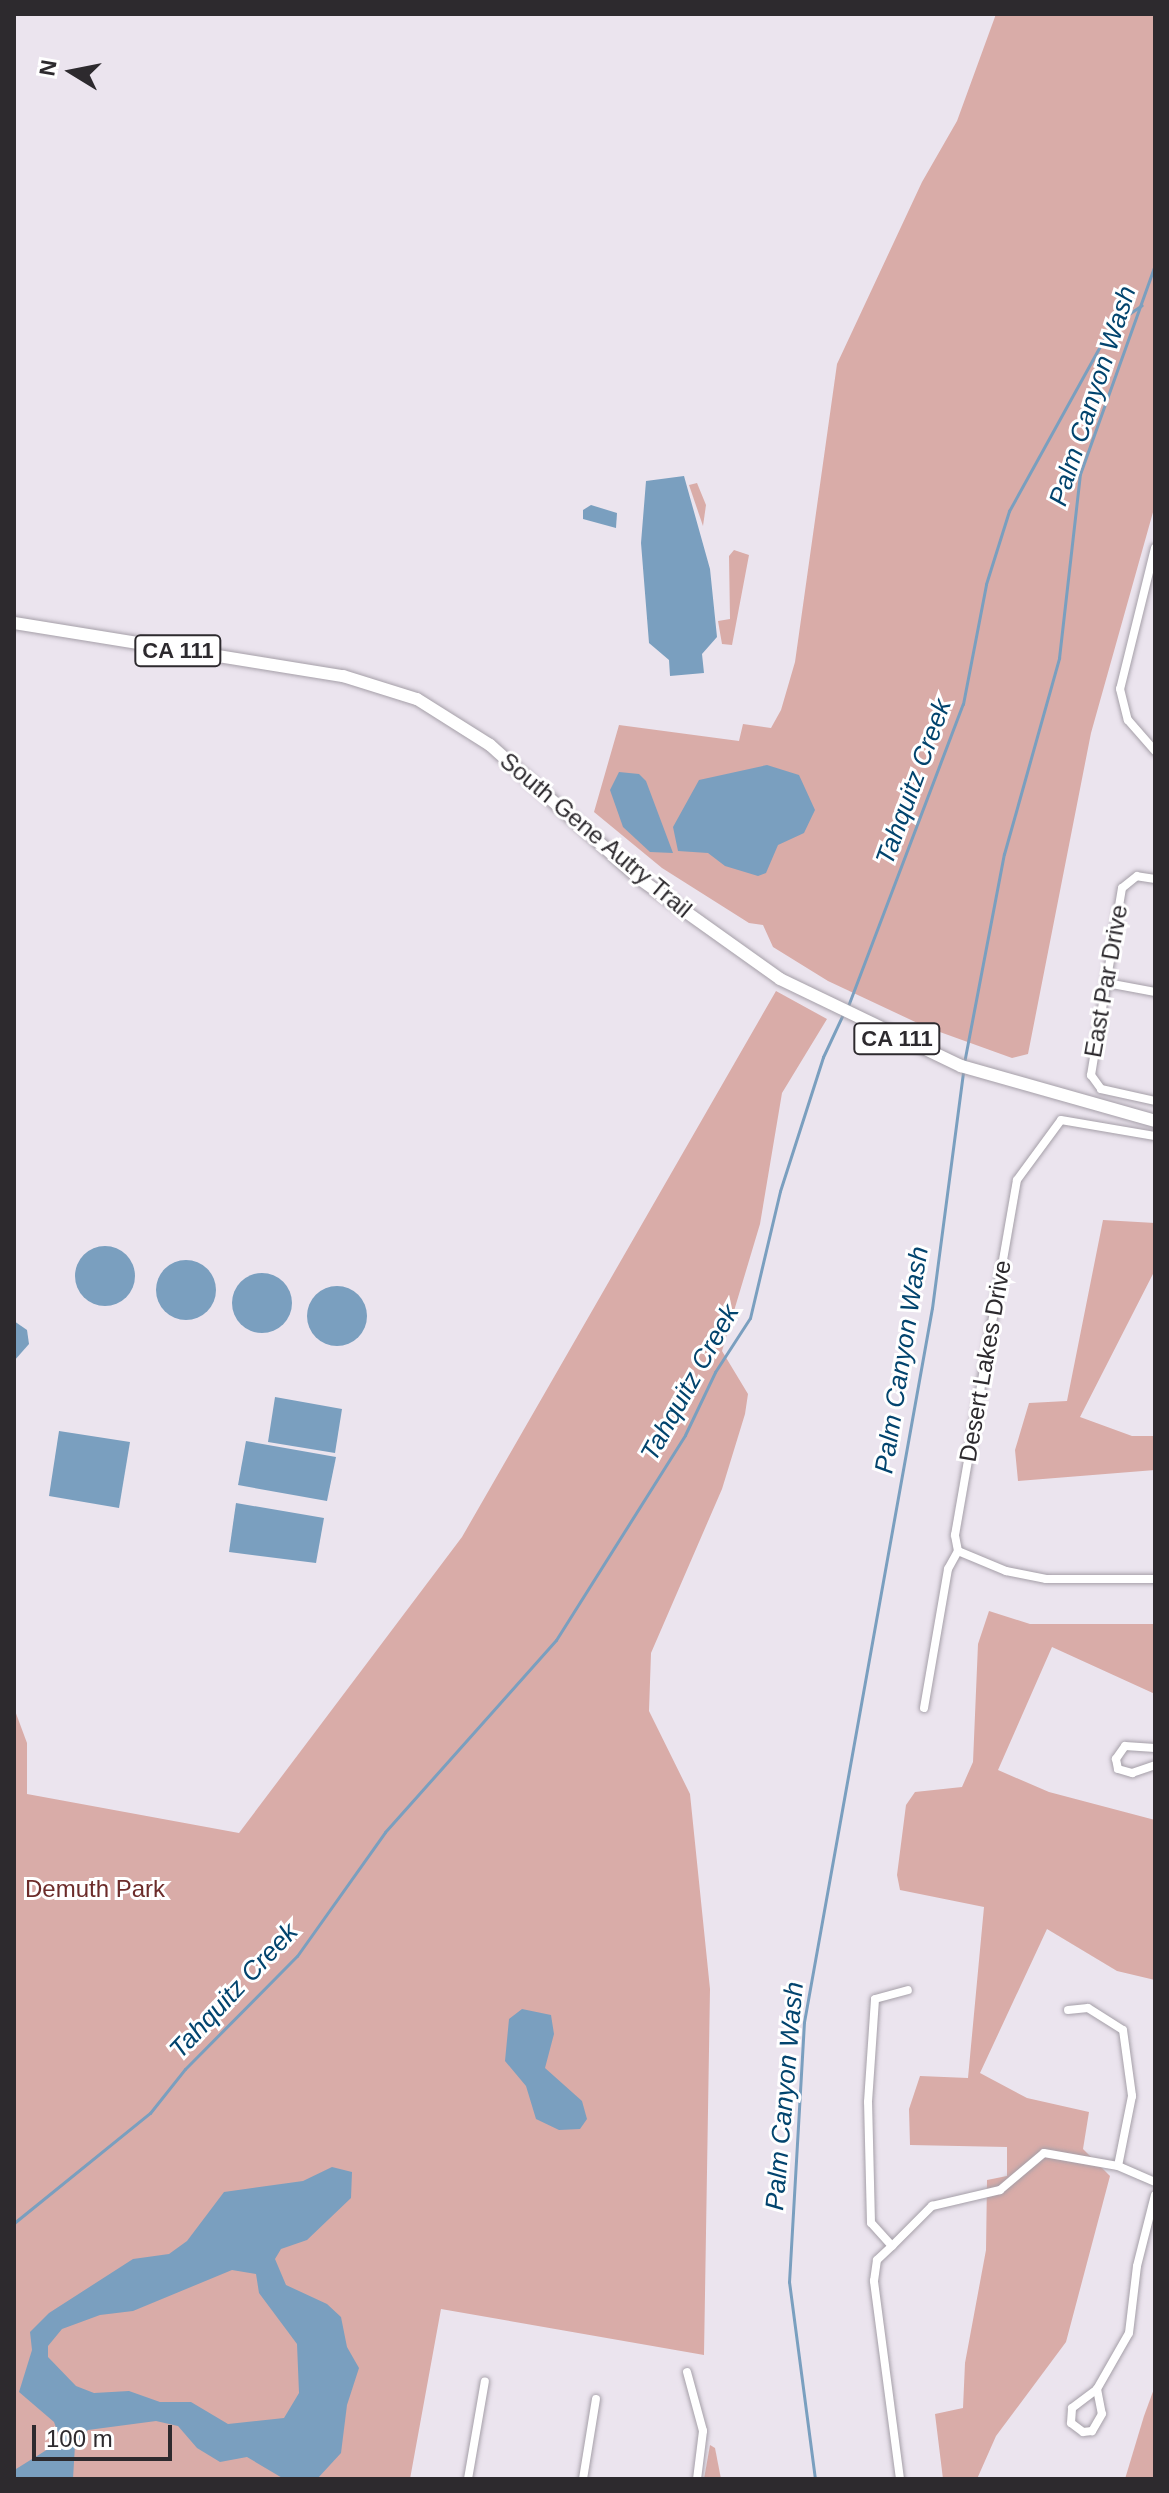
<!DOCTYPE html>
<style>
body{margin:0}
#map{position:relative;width:1169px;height:2493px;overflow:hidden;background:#ebe4ee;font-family:Arial,sans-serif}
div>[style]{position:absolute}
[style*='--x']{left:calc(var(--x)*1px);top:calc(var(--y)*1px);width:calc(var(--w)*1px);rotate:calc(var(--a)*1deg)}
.green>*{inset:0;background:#d9aca8}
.water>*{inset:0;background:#7a9fbf}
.round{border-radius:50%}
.stream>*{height:3px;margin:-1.5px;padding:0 1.5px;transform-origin:1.5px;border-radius:1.5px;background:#7a9fbf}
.roads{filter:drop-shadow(0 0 2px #a59fa8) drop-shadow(0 0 2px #a59fa8)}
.minor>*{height:8px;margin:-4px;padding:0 4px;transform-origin:4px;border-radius:4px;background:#fff}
.primary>*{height:12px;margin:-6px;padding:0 6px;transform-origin:6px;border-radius:6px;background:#fff}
span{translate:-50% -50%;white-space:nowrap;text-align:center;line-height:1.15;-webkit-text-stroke:6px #fff;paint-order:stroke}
.shield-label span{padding:2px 6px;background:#fff;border:2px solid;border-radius:6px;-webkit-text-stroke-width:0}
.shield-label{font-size:22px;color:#2d2a2e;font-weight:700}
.street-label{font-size:24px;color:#2d2a2e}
.park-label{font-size:24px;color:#6c2c2a}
.water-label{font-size:26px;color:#02446e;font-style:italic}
.frame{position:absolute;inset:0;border:16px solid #2d2a2e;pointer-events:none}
.north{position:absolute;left:32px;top:32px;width:80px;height:80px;-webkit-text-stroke:6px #fff;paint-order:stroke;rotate:280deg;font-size:22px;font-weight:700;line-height:32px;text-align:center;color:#2d2a2e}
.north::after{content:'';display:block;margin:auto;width:28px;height:36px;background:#2d2a2e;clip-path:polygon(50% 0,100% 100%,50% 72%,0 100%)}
.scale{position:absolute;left:32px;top:2425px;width:140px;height:36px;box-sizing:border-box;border:4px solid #2d2a2e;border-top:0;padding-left:10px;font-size:24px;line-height:28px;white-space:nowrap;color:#2d2a2e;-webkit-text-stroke:6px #fff;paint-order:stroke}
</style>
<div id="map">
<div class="green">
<i style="clip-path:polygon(996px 14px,1155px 14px,1155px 505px,1091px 733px,1028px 1054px,1012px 1058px,926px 1027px,828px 981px,773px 947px,763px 925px,749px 923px,662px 868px,594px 812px,619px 725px,739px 741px,743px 724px,771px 728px,781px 710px,795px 662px,837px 364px,922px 182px,957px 121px)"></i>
<i style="clip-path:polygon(697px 483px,706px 505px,703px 526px,689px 485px)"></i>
<i style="clip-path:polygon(734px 550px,749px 555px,732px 645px,722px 644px,718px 621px,730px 619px,729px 556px)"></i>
<i style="clip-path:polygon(776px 991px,827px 1019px,782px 1093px,760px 1224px,722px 1351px,748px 1394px,745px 1414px,722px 1489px,651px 1653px,649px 1711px,690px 1794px,710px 1989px,704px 2355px,441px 2309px,410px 2479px,14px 2479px,14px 1708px,27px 1743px,27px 1794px,239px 1833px,462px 1537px)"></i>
<i style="clip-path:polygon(1103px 1220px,1155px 1223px,1155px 1270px,1080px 1417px,1132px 1436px,1155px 1436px,1155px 1470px,1018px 1481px,1015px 1450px,1029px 1403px,1067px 1401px)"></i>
<i style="clip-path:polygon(989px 1611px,1030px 1624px,1155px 1624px,1155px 1694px,1052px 1647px,998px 1770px,1049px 1792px,1155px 1820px,1155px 1980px,1117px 1971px,1047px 1929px,980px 2073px,1027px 2098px,1089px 2112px,1083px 2149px,1110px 2176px,1066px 2342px,996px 2436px,977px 2479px,943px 2479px,935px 2414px,963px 2408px,965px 2363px,986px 2250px,987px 2180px,1007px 2176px,1007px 2147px,910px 2145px,909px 2109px,920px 2076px,968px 2078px,984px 1907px,900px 1890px,897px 1875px,906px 1805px,915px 1792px,962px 1787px,973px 1762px,978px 1644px)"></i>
<i style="clip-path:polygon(1155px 2386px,1155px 2479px,1125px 2479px,1144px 2416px)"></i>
<i style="clip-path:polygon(710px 2445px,715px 2448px,721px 2479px,704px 2479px)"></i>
</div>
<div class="water">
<i style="clip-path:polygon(684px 476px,710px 569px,717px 637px,702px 654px,704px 673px,670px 676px,669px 660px,649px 643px,641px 543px,646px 481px)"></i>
<i style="clip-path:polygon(591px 505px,617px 513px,616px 528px,583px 519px,583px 510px)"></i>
<i style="clip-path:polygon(767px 765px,799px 775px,815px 810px,804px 833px,778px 845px,766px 873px,758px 876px,725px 866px,708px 853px,678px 851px,673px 827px,699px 780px)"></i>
<i style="clip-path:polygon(619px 772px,639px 774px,646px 781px,673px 853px,650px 852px,623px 827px,610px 790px)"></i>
<i class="round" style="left:75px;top:1246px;width:60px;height:60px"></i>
<i class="round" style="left:156px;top:1260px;width:60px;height:60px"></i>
<i class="round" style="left:232px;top:1273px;width:60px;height:60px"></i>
<i class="round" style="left:307px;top:1286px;width:60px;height:60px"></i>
<i style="clip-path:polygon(14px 1321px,27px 1330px,29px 1344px,14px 1361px)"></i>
<i style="clip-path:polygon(275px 1397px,342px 1409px,335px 1453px,268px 1442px)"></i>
<i style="clip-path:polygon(59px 1431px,130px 1442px,119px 1508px,49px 1496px)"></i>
<i style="clip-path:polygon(246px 1441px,336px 1457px,327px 1501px,238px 1485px)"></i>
<i style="clip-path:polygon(236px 1503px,324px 1518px,316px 1563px,229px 1552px)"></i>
<i style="clip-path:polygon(522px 2009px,551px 2015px,554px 2034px,545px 2068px,582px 2101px,587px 2119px,580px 2129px,559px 2130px,536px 2119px,526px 2086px,505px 2061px,509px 2019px)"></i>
<i style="clip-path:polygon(evenodd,332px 2167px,352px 2172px,351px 2198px,307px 2240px,281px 2249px,275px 2259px,286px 2285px,327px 2304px,341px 2317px,347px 2347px,359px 2368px,347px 2405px,341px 2453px,318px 2478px,284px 2479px,247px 2457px,220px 2462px,197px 2448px,178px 2426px,156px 2421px,88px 2430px,75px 2445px,73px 2479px,14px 2479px,16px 2469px,61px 2441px,54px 2422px,19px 2392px,32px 2350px,30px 2332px,49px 2313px,133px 2259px,169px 2254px,187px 2241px,224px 2192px,303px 2181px,332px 2167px,232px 2270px,256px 2274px,259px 2293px,297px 2344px,299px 2393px,284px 2418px,228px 2424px,191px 2402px,160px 2402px,129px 2391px,94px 2393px,76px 2386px,48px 2357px,48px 2346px,62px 2329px,100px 2315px,133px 2311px,232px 2270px)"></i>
</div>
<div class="stream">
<i style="--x:848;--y:1006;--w:323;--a:-69.2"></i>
<i style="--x:963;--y:704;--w:122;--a:-79.1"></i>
<i style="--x:986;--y:584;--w:77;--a:-72.5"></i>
<i style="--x:1009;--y:511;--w:211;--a:-61.1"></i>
<i style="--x:1111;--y:326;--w:37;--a:-34"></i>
<i style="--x:964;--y:1063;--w:213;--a:-79.2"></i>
<i style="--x:1004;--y:854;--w:204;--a:-74.3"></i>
<i style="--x:1059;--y:658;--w:185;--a:-83.5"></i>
<i style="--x:1080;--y:474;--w:223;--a:-70.3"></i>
<i style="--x:14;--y:2223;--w:175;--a:-39"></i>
<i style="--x:150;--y:2113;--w:56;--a:-51.5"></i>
<i style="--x:185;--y:2069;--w:159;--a:-45.3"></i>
<i style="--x:297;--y:1956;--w:152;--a:-54.6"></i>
<i style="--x:385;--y:1832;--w:257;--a:-48.3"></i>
<i style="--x:556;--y:1640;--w:242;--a:-57.8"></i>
<i style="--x:685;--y:1435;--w:70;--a:-64.5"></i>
<i style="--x:715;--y:1372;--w:64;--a:-57.1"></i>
<i style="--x:750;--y:1318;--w:130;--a:-76.7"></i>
<i style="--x:780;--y:1191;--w:141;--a:-72.2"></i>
<i style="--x:823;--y:1057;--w:50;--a:-65"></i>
<i style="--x:815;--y:2479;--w:199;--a:-97.5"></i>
<i style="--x:789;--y:2282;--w:260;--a:-86.7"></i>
<i style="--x:804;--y:2022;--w:725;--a:-79.84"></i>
<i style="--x:932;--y:1308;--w:239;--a:-82.5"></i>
</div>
<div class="roads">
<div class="minor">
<i style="--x:1155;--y:548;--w:145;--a:103.9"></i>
<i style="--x:1120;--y:689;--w:32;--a:76"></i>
<i style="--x:1128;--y:720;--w:41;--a:48.9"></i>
<i style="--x:1155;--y:879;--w:18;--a:-171"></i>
<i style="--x:1137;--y:876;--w:19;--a:141"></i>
<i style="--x:1122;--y:888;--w:190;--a:99.4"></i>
<i style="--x:1091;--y:1075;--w:17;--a:54"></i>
<i style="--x:1101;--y:1089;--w:55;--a:12.5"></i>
<i style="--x:1107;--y:983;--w:49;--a:10.6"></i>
<i style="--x:958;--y:1551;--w:52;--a:22.6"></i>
<i style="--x:1006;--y:1571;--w:41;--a:11.3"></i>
<i style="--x:1046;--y:1579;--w:109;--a:0"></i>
<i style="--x:924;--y:1708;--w:141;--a:-80.2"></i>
<i style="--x:948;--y:1569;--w:21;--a:-61"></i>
<i style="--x:958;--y:1551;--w:16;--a:-101"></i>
<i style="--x:955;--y:1535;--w:360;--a:-80.1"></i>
<i style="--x:1017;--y:1180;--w:74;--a:-53.7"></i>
<i style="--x:1061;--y:1120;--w:95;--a:9.7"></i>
<i style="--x:1155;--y:1748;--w:30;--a:-176"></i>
<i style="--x:1125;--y:1746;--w:16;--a:125"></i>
<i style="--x:1116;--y:1759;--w:10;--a:79"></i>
<i style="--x:1118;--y:1769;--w:15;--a:16"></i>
<i style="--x:1132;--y:1773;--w:24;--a:-19"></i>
<i style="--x:1068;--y:2010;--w:20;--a:-6"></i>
<i style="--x:1088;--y:2008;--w:41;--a:32.2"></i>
<i style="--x:1123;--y:2030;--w:67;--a:82.2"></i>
<i style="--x:1132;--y:2096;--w:71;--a:101.3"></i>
<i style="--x:892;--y:2246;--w:57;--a:-45"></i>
<i style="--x:932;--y:2206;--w:70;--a:-13.2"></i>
<i style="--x:1000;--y:2190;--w:57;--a:-40.1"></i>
<i style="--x:1044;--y:2153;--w:75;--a:10"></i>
<i style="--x:1118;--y:2166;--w:40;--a:23.4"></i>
<i style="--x:687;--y:2372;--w:61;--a:74.8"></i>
<i style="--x:703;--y:2431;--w:48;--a:97.1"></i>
<i style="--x:1097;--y:2389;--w:25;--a:79"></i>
<i style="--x:1102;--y:2414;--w:20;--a:120"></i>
<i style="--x:1092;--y:2431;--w:9;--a:174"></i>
<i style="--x:1083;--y:2432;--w:15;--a:-143"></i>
<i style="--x:1071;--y:2423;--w:15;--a:-86"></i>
<i style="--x:1072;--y:2408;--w:31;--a:-37"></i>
<i style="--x:1097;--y:2389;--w:64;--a:-60.3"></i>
<i style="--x:1129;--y:2333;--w:67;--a:-83.2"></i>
<i style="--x:1137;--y:2266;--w:73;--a:-75.8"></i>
<i style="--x:468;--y:2479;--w:99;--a:-80.2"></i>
<i style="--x:583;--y:2479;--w:81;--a:-80.8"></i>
<i style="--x:900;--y:2479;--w:200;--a:-97.5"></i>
<i style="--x:874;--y:2281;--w:21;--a:-82"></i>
<i style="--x:877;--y:2260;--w:21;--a:-43"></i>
<i style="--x:892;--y:2246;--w:31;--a:-132"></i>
<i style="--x:871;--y:2223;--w:121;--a:-91.4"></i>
<i style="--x:868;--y:2102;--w:103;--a:-86.1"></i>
<i style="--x:875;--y:1999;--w:34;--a:-15"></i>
</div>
<div class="primary">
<i style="--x:14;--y:623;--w:333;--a:9.2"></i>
<i style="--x:343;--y:676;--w:77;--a:17.3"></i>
<i style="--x:417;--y:699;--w:86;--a:32.2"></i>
<i style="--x:490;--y:745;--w:201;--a:41.8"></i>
<i style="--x:640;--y:879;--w:172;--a:35.5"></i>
<i style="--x:780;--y:979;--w:201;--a:25.7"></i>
<i style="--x:961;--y:1066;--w:202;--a:15.8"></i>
</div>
</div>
<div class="shield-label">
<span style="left:178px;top:651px">CA 111</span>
<span style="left:897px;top:1039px">CA 111</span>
</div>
<div class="street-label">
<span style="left:596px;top:835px;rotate:40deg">South Gene Autry Trail</span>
<span style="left:1106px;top:981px;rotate:-80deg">East Par Drive</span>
<span style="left:985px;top:1361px;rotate:-80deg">Desert Lakes Drive</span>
</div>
<div class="park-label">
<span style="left:95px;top:1889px">Demuth Park</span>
</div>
<div class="water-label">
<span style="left:1093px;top:396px;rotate:-72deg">Palm Canyon Wash</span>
<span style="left:914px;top:782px;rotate:-70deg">Tahquitz Creek</span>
<span style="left:902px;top:1360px;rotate:-81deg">Palm Canyon Wash</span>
<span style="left:690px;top:1383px;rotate:-61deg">Tahquitz Creek</span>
<span style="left:234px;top:1991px;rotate:-47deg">Tahquitz Creek</span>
<span style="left:785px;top:2096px;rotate:-85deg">Palm Canyon Wash</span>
</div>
<div class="frame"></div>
<div class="north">N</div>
<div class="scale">100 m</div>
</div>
